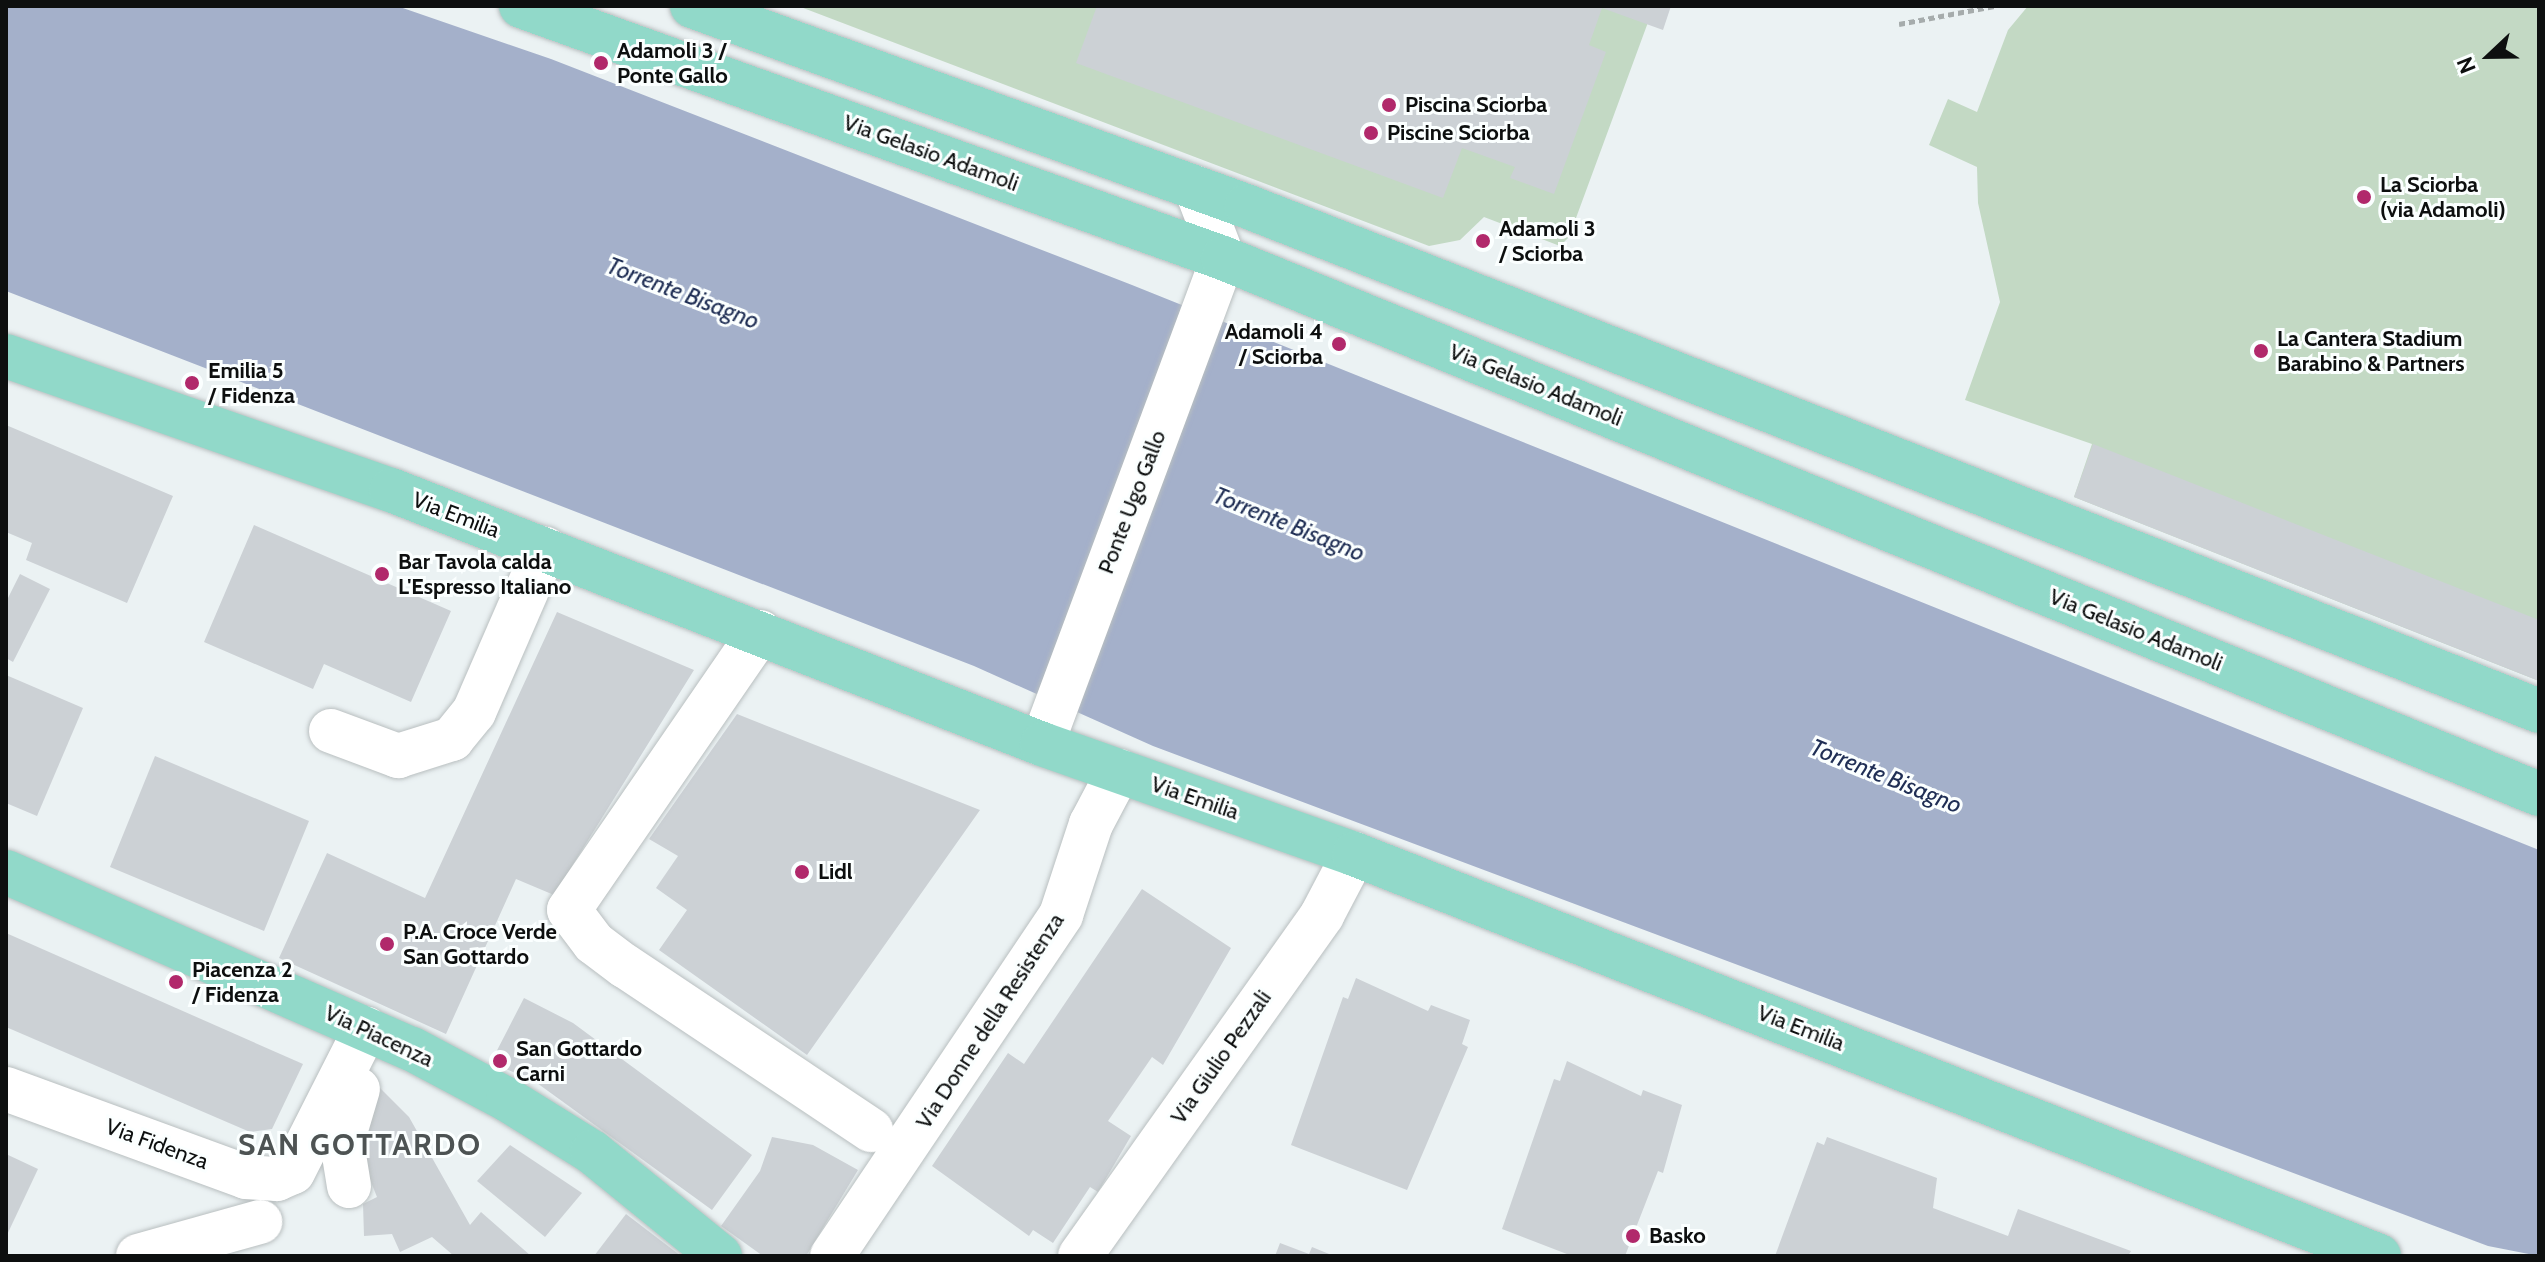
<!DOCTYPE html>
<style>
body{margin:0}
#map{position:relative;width:2545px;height:1262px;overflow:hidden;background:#ebf2f3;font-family:Cabin,sans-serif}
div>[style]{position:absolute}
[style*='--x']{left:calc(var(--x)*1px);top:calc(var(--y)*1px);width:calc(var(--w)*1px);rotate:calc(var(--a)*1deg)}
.green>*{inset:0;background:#c3d9c4}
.water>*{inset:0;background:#a4b0ca}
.building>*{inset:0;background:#ccd1d5}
.path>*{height:5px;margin-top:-2.5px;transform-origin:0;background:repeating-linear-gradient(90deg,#a6acac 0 6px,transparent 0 10px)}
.roads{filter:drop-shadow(0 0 2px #b9bfc0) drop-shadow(0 0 2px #b9bfc0)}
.minor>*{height:44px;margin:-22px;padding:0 22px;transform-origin:22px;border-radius:22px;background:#fff}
.major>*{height:44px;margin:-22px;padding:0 22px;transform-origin:22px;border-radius:22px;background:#91d9c9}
.dots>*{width:22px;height:22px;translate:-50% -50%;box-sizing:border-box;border:4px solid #fbffff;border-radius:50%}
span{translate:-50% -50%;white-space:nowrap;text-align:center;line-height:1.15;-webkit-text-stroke:6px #fbffff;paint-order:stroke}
.poi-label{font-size:22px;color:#0d0f0f;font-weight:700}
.left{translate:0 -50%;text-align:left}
.right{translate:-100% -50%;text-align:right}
.street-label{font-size:22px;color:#0d0f0f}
.water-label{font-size:24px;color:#202f55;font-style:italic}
.district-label{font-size:30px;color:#4d5353;font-weight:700;letter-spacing:2px}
.frame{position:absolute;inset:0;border:8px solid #0d0f0f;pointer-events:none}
.north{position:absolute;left:2449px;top:16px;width:80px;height:80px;-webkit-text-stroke:6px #fbffff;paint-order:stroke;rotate:248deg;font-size:22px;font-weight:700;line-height:32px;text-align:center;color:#0d0f0f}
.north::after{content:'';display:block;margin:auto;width:28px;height:36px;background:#0d0f0f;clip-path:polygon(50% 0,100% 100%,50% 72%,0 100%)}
</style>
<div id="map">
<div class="green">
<i style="clip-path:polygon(798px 6px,1654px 6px,1569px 237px,1560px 246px,1484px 217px,1460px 240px,1429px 246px)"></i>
<i style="clip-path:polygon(2028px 6px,2539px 6px,2539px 681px,2074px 497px,2092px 444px,1965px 400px,2000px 302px,1978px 203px,1977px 167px,1929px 145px,1948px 99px,1977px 112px,2008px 30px)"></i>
</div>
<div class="water">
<i style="clip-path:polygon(6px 6px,397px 6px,551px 59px,1132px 285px,2539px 850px,2539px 1256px,2488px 1246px,1153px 746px,974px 666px,6px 291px)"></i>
</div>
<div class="building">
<i style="clip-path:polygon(1097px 6px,1671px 6px,1663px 30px,1602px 8px,1589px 45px,1606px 52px,1554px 194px,1510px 178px,1515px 167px,1462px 148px,1443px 198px,1076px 63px)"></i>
<i style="clip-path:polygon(6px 425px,173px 496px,127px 603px,26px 560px,32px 543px,6px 532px)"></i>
<i style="clip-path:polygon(2093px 444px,2539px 620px,2539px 681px,2074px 497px)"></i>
<i style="clip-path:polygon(254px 525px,451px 611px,411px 702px,324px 664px,313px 689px,204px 642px)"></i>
<i style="clip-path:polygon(20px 574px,50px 589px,13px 662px,6px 658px,6px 602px)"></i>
<i style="clip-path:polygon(557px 612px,694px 670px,554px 895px,516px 879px,446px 1034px,279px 958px,327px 853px,425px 898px)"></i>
<i style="clip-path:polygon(6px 675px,83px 708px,37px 816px,6px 803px)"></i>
<i style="clip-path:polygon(737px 714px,980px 810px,807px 1055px,659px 950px,687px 910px,656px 888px,678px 856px,649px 839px)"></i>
<i style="clip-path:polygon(155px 756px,309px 821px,264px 931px,110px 867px)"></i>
<i style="clip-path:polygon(1142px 889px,1231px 948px,1163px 1065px,1152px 1057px,1108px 1121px,1131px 1136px,1098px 1192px,1090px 1187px,1053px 1243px,1033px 1230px,1029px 1236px,932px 1166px,1008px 1053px,1024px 1064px)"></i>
<i style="clip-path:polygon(6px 933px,303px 1064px,272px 1129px,250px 1132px,6px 1027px)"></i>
<i style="clip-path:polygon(1356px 978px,1428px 1011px,1431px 1005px,1470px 1020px,1462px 1044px,1468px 1047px,1407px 1190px,1291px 1145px,1343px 997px,1348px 999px)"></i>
<i style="clip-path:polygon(524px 998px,573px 1023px,752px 1155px,712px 1210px,537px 1083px,491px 1062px)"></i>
<i style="clip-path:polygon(1567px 1061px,1641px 1096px,1643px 1090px,1682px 1105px,1663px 1173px,1658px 1171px,1625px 1256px,1572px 1256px,1502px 1229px,1554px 1079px,1560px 1081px)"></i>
<i style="clip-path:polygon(378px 1086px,409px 1117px,470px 1225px,481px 1212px,531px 1256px,454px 1256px,432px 1237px,400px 1252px,392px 1234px,364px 1236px,363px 1204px,377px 1197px,357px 1147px)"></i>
<i style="clip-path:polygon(772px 1137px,813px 1145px,858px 1170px,806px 1256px,763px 1256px,721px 1226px,760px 1171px)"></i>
<i style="clip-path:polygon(1827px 1137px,1937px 1178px,1933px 1208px,2008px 1236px,2018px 1209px,2131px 1251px,2128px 1256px,1775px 1256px,1817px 1142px,1824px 1145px)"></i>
<i style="clip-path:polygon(510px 1145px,582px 1193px,545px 1237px,477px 1181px)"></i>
<i style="clip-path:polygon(6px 1154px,38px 1169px,6px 1237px)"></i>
<i style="clip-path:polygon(626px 1214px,681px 1256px,594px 1256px)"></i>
<i style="clip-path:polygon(1280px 1243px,1309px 1254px,1312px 1247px,1334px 1256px,1275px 1256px)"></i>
</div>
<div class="path">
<i style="--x:1899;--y:24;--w:97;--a:-10.7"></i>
</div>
<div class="roads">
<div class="minor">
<i style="--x:760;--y:632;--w:337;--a:124.5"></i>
<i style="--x:569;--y:910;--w:41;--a:52.9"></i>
<i style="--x:594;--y:943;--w:39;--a:37"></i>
<i style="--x:625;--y:966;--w:296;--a:33.7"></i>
<i style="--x:331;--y:731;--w:72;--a:20.5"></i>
<i style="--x:398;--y:756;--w:57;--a:-17.5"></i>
<i style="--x:452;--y:739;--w:35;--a:-51"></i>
<i style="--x:474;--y:712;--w:178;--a:-66.5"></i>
<i style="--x:1042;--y:744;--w:519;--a:-69.57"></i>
<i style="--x:1223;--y:258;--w:75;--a:-111.1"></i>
<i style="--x:6;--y:1089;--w:256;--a:20.1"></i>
<i style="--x:246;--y:1177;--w:31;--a:4"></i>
<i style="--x:277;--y:1179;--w:17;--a:-24"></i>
<i style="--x:293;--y:1172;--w:161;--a:-63.1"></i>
<i style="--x:349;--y:1186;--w:44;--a:-99.2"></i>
<i style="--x:342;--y:1143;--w:56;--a:-73.5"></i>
<i style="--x:138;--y:1256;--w:127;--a:-15.6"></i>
<i style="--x:832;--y:1256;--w:411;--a:-56.1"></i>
<i style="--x:1061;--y:915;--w:96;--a:-71.8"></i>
<i style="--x:1091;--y:824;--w:60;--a:-62.2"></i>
<i style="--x:1080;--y:1256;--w:418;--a:-54.6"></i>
<i style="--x:1322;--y:915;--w:69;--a:-62.3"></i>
</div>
<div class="major">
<i style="--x:521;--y:6;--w:746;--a:19.75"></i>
<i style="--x:1223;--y:258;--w:1421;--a:22.16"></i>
<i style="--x:692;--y:6;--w:589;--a:19.85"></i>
<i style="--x:1246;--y:206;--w:1388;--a:21.33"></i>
<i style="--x:6;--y:356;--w:408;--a:19.2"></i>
<i style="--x:391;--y:490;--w:699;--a:21.31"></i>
<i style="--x:1042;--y:744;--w:331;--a:19.4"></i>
<i style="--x:1354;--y:854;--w:1101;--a:21.41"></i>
<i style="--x:6;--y:872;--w:443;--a:23.6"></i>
<i style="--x:412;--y:1049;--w:109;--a:28"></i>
<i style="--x:508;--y:1100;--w:99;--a:31.8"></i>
<i style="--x:592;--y:1152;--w:165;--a:39.1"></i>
</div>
</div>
<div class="dots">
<i style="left:601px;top:63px;background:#b1296b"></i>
<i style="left:1389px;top:105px;background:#b1296b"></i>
<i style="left:1371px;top:133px;background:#b1296b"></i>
<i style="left:2364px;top:197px;background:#b1296b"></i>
<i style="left:1483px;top:241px;background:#b1296b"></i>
<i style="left:1339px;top:344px;background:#b1296b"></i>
<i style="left:2261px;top:351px;background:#b1296b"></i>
<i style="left:192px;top:383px;background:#b1296b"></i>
<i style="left:382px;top:574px;background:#b1296b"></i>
<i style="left:802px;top:872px;background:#b1296b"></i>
<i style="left:387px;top:944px;background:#b1296b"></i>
<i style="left:176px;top:982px;background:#b1296b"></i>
<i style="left:500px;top:1061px;background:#b1296b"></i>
<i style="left:1633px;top:1236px;background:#b1296b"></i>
</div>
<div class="poi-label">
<span class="left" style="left:617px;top:63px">Adamoli 3 /<br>Ponte Gallo</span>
<span class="left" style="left:1405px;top:105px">Piscina Sciorba</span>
<span class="left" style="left:1387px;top:133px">Piscine Sciorba</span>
<span class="left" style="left:2380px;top:197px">La Sciorba<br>(via Adamoli)</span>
<span class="left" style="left:1499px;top:241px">Adamoli 3<br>/ Sciorba</span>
<span class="right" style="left:1323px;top:344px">Adamoli 4<br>/ Sciorba</span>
<span class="left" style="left:2277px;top:351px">La Cantera Stadium<br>Barabino &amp; Partners</span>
<span class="left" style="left:208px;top:383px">Emilia 5<br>/ Fidenza</span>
<span class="left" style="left:398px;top:574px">Bar Tavola calda<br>L'Espresso Italiano</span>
<span class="left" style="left:818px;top:872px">Lidl</span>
<span class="left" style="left:403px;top:944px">P.A. Croce Verde<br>San Gottardo</span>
<span class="left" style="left:192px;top:982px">Piacenza 2<br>/ Fidenza</span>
<span class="left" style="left:516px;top:1061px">San Gottardo<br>Carni</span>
<span class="left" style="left:1649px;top:1236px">Basko</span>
</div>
<div class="street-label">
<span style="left:931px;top:153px;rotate:20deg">Via Gelasio Adamoli</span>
<span style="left:1536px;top:385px;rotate:22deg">Via Gelasio Adamoli</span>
<span style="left:1132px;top:502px;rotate:-69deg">Ponte Ugo Gallo</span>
<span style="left:456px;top:515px;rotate:21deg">Via Emilia</span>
<span style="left:2136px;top:630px;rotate:22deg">Via Gelasio Adamoli</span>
<span style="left:1195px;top:798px;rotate:19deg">Via Emilia</span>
<span style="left:990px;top:1021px;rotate:-57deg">Via Donne della Resistenza</span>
<span style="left:1801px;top:1028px;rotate:21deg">Via Emilia</span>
<span style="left:379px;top:1036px;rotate:25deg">Via Piacenza</span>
<span style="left:1221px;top:1057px;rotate:-55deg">Via Giulio Pezzali</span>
<span style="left:157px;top:1144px;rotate:20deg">Via Fidenza</span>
</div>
<div class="water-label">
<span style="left:683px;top:293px;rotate:21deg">Torrente Bisagno</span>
<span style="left:1289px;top:524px;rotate:22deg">Torrente Bisagno</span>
<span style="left:1886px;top:776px;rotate:22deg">Torrente Bisagno</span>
</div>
<div class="district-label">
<span style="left:360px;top:1145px">SAN GOTTARDO</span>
</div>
<div class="frame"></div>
<div class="north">N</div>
</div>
